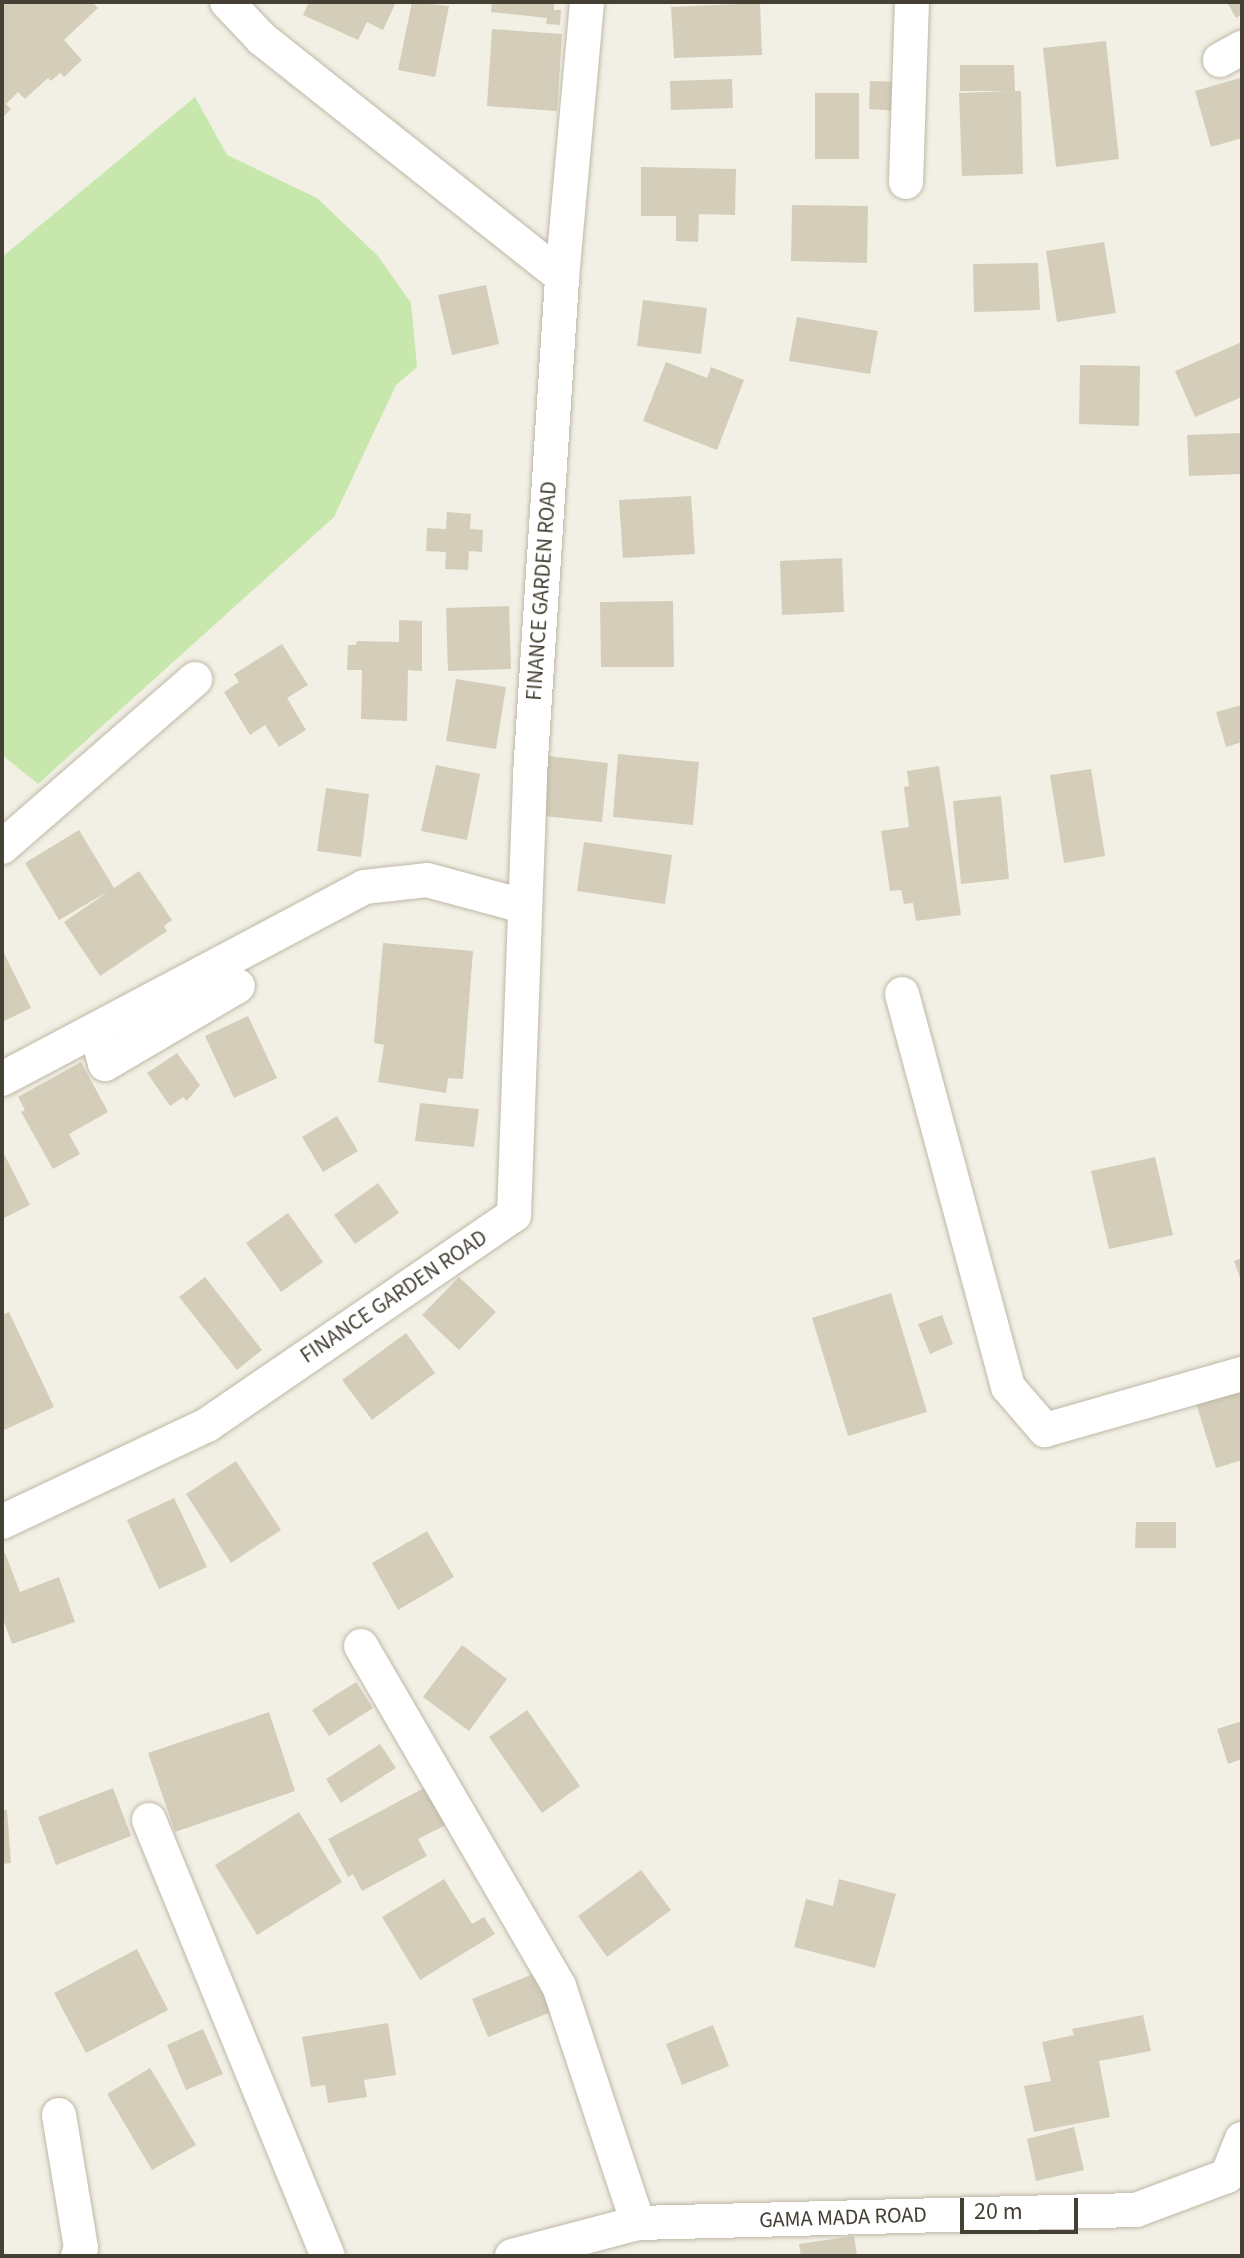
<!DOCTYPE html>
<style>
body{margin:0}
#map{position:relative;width:1244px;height:2258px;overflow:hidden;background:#f2f0e5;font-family:"Source Sans 3",sans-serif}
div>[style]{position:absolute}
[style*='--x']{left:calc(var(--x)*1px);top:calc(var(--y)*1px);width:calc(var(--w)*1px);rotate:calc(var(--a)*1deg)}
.green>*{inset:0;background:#c7e7ad}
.building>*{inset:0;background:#d4cdba}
.roads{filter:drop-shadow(0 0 2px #beb8a7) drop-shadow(0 0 2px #beb8a7)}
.street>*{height:34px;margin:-17px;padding:0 17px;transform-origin:17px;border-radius:17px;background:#fff}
span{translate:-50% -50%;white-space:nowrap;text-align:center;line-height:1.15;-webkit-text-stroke:6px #fff;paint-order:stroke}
.street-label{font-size:22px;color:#454034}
.frame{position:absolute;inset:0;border:4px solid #454034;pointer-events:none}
.scale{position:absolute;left:960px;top:2198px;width:118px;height:36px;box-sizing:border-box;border:4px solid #454034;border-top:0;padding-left:10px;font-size:24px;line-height:28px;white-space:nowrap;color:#454034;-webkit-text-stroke:6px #fff;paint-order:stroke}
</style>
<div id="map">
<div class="green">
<i style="clip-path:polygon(195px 97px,227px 155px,317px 198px,378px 256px,411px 303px,417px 367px,396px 385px,334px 517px,38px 784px,2px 755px,2px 257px)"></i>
</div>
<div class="building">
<i style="clip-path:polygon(4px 2px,92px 2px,98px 8px,64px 40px,82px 60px,64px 77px,60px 73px,51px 81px,48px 78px,25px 99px,18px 92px,6px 104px,11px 109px,2px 118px)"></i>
<i style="clip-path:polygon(309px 2px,396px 2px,383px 30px,367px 22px,358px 40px,303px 15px)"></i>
<i style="clip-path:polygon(412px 2px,449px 6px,435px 77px,398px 70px)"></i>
<i style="clip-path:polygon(492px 2px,554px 2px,554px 10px,561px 10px,560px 25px,546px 24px,547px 18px,491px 12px)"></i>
<i style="clip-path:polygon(1227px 2px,1242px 2px,1242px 14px,1236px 18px)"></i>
<i style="clip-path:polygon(760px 3px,762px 55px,674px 58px,671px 7px)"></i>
<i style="clip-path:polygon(492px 29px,562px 34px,557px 111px,487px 106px)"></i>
<i style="clip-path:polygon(1106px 41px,1119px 159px,1056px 167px,1043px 48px)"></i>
<i style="clip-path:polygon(960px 65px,1014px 65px,1015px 91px,1021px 91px,1023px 174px,962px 176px,959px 93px,1008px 91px,960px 91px)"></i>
<i style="clip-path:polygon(1240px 78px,1242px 138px,1211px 147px,1195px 91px)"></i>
<i style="clip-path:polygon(732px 79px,733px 108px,671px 110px,670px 81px)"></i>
<i style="clip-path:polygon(870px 81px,900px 82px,899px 111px,869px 109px)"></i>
<i style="clip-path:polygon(815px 93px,859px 93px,859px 159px,815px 159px)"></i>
<i style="clip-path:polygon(641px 167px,736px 169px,735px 215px,699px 214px,698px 242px,676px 241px,676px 216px,641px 216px)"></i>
<i style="clip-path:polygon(792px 205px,868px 206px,867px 263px,791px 261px)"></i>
<i style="clip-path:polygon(1104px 242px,1116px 313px,1057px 322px,1046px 251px)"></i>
<i style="clip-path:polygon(1038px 263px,1040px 310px,974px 312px,973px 264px)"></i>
<i style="clip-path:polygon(486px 285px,499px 344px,452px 355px,438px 295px)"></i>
<i style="clip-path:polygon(643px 300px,707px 308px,701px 354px,637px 346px)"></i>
<i style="clip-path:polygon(797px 317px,878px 331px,870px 374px,789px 361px)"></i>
<i style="clip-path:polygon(1242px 342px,1242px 397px,1195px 417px,1175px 371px)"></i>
<i style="clip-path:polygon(666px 362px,707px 378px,711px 367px,744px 380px,717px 450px,643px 421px)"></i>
<i style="clip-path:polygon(1080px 365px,1140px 366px,1139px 426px,1079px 424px)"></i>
<i style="clip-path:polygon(1242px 433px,1242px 474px,1189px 476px,1187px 435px)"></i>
<i style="clip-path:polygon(691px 496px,695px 554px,623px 558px,619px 500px)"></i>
<i style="clip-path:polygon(447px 512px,471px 514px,470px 529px,483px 530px,482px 552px,469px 551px,468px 570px,445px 569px,446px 552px,426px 551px,427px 528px,446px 529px)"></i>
<i style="clip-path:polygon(842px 558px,844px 612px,782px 615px,780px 561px)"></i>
<i style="clip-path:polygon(673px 601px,674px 667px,601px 667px,600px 602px)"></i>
<i style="clip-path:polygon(509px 606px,511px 669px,448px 671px,446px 608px)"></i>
<i style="clip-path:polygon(399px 620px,422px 621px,422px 671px,408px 670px,407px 721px,361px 719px,362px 670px,347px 670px,348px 645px,356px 645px,357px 641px,399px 642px)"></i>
<i style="clip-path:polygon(282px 644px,308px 685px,287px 698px,306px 730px,279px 747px,265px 725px,250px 735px,224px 692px,239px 682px,234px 674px)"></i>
<i style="clip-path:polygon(456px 679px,506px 687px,496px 749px,446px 741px)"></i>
<i style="clip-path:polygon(1242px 705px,1242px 742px,1226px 747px,1216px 712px)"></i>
<i style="clip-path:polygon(618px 754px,699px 762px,693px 825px,613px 817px)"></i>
<i style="clip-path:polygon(540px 755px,608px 763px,602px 822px,534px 815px)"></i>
<i style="clip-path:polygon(436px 765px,480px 774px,467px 840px,421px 831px)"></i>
<i style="clip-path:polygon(939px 766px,961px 915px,916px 921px,913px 903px,904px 904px,901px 890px,890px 891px,881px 831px,909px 827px,904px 787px,909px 786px,907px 771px)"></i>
<i style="clip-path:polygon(1091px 769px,1105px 856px,1064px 863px,1050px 775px)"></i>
<i style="clip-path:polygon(326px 788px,369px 794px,361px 857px,317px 851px)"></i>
<i style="clip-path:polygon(1001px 796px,1009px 879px,961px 884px,953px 801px)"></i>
<i style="clip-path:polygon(79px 830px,114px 888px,139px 871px,172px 920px,164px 926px,167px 931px,100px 976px,64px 922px,109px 891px,59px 920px,25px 863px)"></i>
<i style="clip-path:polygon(584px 842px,672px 855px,665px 904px,577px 891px)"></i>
<i style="clip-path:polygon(383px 943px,473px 951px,463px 1079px,448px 1078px,446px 1093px,378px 1082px,384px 1045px,374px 1043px)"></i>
<i style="clip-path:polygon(2px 949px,31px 1008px,2px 1022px)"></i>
<i style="clip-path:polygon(248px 1016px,277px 1078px,234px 1098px,205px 1036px)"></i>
<i style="clip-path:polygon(177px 1053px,200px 1085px,187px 1101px,183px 1097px,170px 1106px,147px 1073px)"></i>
<i style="clip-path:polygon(81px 1062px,108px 1112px,69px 1134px,80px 1154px,53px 1169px,21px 1112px,25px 1110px,18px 1097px)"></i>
<i style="clip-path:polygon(420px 1103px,479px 1109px,474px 1147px,415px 1141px)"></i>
<i style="clip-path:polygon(337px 1116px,358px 1151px,323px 1172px,302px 1137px)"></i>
<i style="clip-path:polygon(2px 1150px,30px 1205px,2px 1219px)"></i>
<i style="clip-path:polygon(1155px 1157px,1173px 1235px,1109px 1249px,1091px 1171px)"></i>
<i style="clip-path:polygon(378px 1183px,399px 1213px,355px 1244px,334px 1215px)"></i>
<i style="clip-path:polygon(288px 1213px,323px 1262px,281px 1292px,246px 1243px)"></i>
<i style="clip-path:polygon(1242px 1258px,1242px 1283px,1234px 1261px)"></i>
<i style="clip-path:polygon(205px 1277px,262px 1350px,237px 1370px,179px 1297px)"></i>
<i style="clip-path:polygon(459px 1277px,496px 1312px,459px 1350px,422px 1315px)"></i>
<i style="clip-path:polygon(891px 1293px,927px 1412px,848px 1436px,812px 1318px)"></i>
<i style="clip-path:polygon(9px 1312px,54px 1407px,2px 1431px,2px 1315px)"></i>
<i style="clip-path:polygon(942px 1315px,953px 1344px,930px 1354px,918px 1324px)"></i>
<i style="clip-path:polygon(406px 1333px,435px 1373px,372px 1420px,342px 1380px)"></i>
<i style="clip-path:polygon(1242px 1385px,1242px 1460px,1216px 1468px,1195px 1400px)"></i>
<i style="clip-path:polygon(236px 1461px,281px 1530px,231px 1563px,186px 1494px)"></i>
<i style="clip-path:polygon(174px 1498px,207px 1567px,159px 1589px,127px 1520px)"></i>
<i style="clip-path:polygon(1136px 1522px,1176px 1522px,1176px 1548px,1135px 1548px)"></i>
<i style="clip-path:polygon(427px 1531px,454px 1577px,398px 1610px,372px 1563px)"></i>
<i style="clip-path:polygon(5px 1553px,20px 1592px,59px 1577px,75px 1622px,12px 1644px,2px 1616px,2px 1554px)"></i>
<i style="clip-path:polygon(462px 1645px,507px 1679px,469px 1731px,423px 1697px)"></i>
<i style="clip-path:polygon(356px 1682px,373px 1708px,329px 1736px,312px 1710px)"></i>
<i style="clip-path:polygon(527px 1710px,580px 1786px,542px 1813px,489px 1737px)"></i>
<i style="clip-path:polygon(269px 1712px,295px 1791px,175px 1832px,148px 1753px)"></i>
<i style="clip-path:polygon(1242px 1721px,1242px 1759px,1228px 1764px,1217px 1729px)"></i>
<i style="clip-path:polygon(380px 1744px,396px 1768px,341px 1803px,326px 1779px)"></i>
<i style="clip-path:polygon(426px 1787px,446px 1825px,418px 1839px,427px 1856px,362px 1891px,353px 1874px,348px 1877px,328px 1839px)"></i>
<i style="clip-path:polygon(113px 1788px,131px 1836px,56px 1865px,38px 1817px)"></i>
<i style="clip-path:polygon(2px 1810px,7px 1810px,11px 1863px,2px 1864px)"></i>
<i style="clip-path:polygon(299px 1812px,342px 1882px,257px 1935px,215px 1865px)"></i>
<i style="clip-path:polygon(641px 1870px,671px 1910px,607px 1957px,578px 1916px)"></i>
<i style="clip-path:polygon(444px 1879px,472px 1924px,484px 1917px,495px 1934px,420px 1980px,382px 1917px)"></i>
<i style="clip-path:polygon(839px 1879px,896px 1894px,875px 1968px,794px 1947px,806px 1899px,833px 1906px)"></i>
<i style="clip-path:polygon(137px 1949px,168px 2010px,86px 2053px,54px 1993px)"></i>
<i style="clip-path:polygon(538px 1972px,554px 2011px,488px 2037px,472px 1999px)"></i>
<i style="clip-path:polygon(1143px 2015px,1151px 2051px,1099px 2061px,1110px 2117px,1034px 2132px,1024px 2086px,1051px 2081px,1042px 2042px,1074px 2035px,1072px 2029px)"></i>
<i style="clip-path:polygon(388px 2023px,396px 2075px,364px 2080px,367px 2097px,328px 2103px,325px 2085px,311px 2087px,302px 2037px)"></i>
<i style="clip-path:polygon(713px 2025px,729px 2066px,682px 2085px,666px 2044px)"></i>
<i style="clip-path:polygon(203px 2029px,223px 2074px,186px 2090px,167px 2045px)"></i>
<i style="clip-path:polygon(150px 2068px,196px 2145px,152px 2170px,107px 2094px)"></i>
<i style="clip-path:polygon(1074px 2127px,1084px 2170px,1036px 2181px,1027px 2139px)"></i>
<i style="clip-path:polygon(854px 2236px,857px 2256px,801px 2256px,799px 2244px)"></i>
</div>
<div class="roads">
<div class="street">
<i style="--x:227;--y:2;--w:51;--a:46.6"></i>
<i style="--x:262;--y:39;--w:383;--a:38.4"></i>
<i style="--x:1220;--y:60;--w:25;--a:-29"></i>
<i style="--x:906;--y:182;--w:180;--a:-88.1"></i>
<i style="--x:2;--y:847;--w:256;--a:-41"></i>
<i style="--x:902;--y:994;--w:407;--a:74.9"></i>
<i style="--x:1008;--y:1387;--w:57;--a:49.3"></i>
<i style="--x:1045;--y:1430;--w:205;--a:-15.9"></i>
<i style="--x:96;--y:1030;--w:35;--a:75"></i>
<i style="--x:105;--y:1064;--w:154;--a:-30.4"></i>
<i style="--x:2;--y:1079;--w:410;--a:-27.9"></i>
<i style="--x:364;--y:887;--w:63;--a:-6.3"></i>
<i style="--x:427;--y:880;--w:99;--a:15.2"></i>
<i style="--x:2;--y:1522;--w:227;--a:-25.3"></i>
<i style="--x:207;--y:1425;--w:372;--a:-34.4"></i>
<i style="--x:514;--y:1215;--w:441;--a:-87.9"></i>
<i style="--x:530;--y:774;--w:498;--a:-86.3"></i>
<i style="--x:562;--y:277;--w:276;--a:-84.8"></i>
<i style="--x:361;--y:1646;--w:393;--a:59.8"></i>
<i style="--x:559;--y:1986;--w:250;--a:71.6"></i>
<i style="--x:149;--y:1820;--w:471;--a:67.7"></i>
<i style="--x:59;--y:2115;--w:135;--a:80.6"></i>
<i style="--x:81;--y:2248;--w:9;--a:111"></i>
<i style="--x:512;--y:2256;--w:130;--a:-14.7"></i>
<i style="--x:638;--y:2223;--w:498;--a:-1.5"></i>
<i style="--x:1136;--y:2210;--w:97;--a:-20.5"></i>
<i style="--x:1227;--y:2176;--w:40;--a:-68"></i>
</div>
</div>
<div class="street-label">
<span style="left:542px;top:591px;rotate:-86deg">FINANCE GARDEN ROAD</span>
<span style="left:394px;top:1297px;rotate:-34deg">FINANCE GARDEN ROAD</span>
<span style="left:843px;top:2218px;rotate:-2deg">GAMA MADA ROAD</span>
</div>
<div class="frame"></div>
<div class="scale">20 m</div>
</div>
